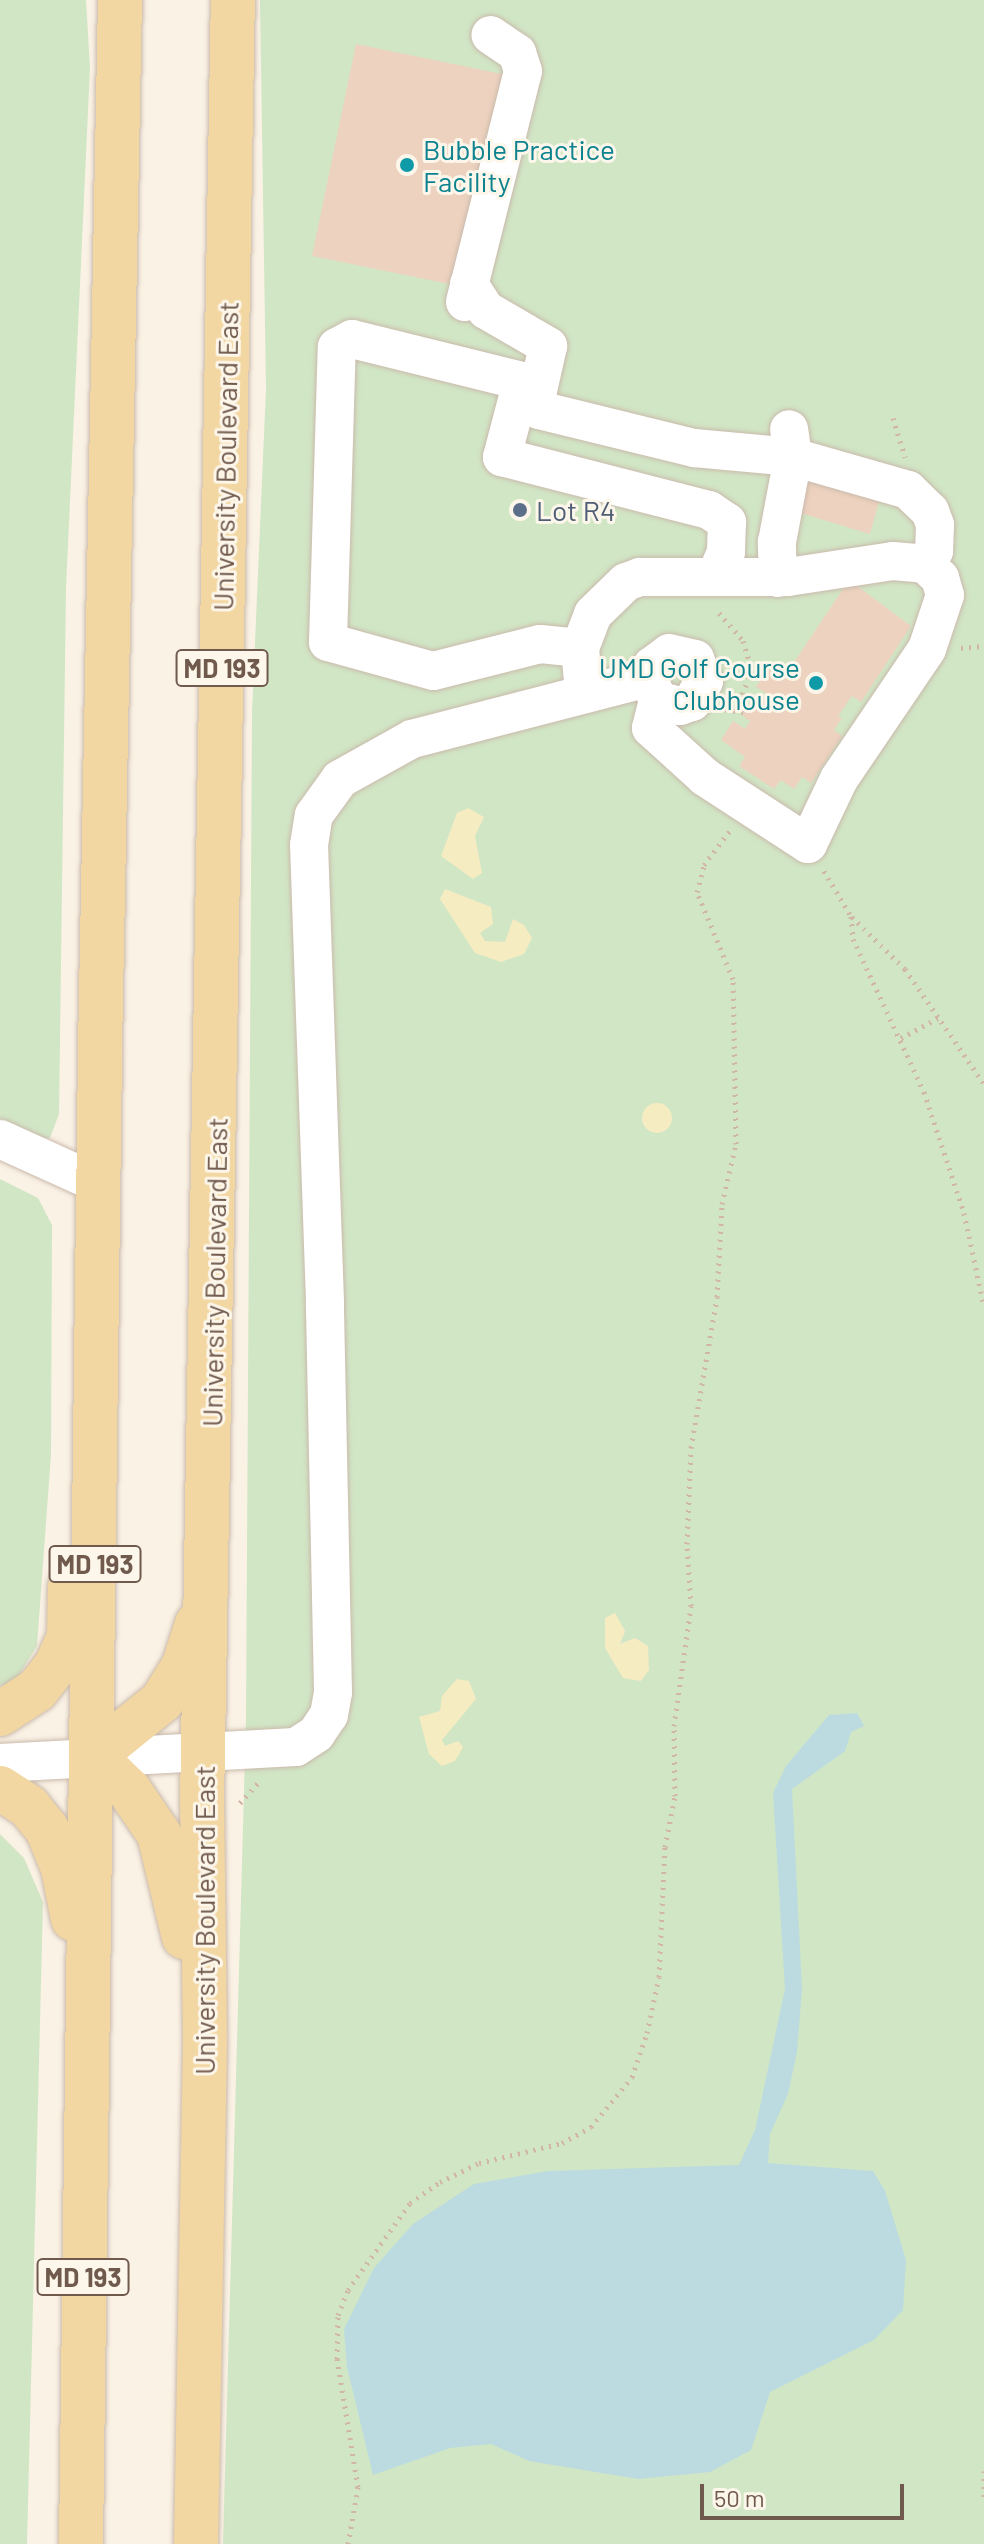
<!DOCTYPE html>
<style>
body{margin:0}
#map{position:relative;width:984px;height:2544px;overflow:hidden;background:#faf2e5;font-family:Barlow,sans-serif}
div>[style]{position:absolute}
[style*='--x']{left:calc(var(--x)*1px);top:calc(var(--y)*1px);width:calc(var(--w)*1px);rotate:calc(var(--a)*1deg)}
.green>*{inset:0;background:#d1e6c5}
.sand>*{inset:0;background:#f6ecc2}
.round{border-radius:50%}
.water>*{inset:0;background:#bbdbe1}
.building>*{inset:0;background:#edd2bf}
.path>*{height:5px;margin-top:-2.5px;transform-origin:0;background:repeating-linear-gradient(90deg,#d1b6a3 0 2px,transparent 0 8px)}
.roads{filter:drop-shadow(0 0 2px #cabaac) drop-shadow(0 0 2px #cabaac)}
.minor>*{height:38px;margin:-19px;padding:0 19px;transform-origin:19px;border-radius:19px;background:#fff}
.major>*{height:44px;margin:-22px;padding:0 22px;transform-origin:22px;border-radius:22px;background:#f2d7a3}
.dots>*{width:22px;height:22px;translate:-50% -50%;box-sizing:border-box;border:4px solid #fdf6ea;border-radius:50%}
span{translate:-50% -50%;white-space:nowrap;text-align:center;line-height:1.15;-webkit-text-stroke:6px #fdf6ea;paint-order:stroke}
.shield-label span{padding:2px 6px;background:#fdf6ea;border:2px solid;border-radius:6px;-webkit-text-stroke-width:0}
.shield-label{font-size:26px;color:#705a4d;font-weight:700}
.culture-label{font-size:28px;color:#0d838f}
.left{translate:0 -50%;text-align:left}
.right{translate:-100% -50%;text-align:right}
.street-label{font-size:28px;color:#705a4d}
.service-label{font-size:28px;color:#4e5e75}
.scale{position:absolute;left:700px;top:2484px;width:204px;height:36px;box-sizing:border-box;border:4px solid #705a4d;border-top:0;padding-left:10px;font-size:24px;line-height:28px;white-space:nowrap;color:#705a4d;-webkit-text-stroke:6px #fdf6ea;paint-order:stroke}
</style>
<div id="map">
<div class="green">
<i style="clip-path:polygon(0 0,86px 0,90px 68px,66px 588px,59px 1114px,50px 1138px,25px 1141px,0 1131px)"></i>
<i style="clip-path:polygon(260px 0,984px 0,984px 2544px,223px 2544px,246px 1719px,252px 712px,266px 389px)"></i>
<i style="clip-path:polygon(0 1179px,38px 1198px,52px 1225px,51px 1454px,37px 1646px,14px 1683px,0 1685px)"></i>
<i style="clip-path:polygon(0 1834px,24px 1858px,43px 1902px,27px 2544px,0 2544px)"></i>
</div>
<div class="sand">
<i style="clip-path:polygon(468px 808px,484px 817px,475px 836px,482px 873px,473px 879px,441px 856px,457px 813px)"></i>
<i style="clip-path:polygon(445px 889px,491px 907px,493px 924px,480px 933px,485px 941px,505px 942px,513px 919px,524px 925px,532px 938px,524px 954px,501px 962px,475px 953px,440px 899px)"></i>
<i class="round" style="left:642px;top:1103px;width:30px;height:30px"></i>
<i style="clip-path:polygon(615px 1613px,625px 1631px,620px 1644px,635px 1638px,648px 1646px,649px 1670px,641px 1681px,623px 1678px,605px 1648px,605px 1618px)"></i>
<i style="clip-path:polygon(457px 1679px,469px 1681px,476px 1699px,442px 1740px,445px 1746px,458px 1741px,463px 1747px,455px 1761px,442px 1766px,429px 1754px,419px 1717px,440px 1711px,442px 1696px)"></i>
</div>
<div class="water">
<i style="clip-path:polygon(857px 1713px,864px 1726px,851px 1732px,845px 1751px,792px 1789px,802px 1989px,797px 2052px,788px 2094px,770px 2134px,768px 2163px,873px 2171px,885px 2191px,906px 2260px,903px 2310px,874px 2340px,770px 2392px,751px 2450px,710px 2472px,638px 2479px,529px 2461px,491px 2444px,450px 2448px,373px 2475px,347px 2367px,344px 2329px,374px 2268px,413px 2224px,474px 2184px,548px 2171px,739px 2165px,755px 2130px,785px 1989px,773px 1793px,786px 1766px,829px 1715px)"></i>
</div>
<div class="building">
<i style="clip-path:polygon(356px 44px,502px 74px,459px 286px,312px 256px)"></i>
<i style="clip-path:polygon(810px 471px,882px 491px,870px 534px,797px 512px)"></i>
<i style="clip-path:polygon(849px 580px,911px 626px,861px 702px,852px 696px,838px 716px,842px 718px,834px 730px,842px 736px,811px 783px,802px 777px,794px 789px,781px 780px,774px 789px,739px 766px,745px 757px,721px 740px,733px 721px,745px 729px,750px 721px,742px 715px,754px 697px,762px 702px,767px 694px,756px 687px,768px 669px,783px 679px)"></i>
</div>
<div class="path">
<i style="--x:893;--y:418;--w:41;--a:72.9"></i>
<i style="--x:719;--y:613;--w:37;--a:49"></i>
<i style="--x:743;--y:641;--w:30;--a:73"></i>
<i style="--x:752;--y:670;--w:27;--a:112"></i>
<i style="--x:742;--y:695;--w:17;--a:87"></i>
<i style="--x:743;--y:712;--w:18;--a:-171"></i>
<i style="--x:961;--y:648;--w:23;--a:-5"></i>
<i style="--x:824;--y:871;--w:52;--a:59"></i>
<i style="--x:851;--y:916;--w:23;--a:85"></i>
<i style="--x:853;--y:939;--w:169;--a:65.1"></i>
<i style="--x:924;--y:1092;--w:127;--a:71.7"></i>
<i style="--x:964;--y:1213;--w:95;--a:77.9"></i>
<i style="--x:852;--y:917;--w:74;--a:44.5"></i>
<i style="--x:905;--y:969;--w:140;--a:55.5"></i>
<i style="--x:901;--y:1038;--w:42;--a:-28.4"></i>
<i style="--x:240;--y:1803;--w:27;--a:-48"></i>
<i style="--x:984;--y:2471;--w:26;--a:90"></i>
<i style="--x:348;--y:2544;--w:58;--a:-80"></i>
<i style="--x:358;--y:2487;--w:130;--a:-99.3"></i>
<i style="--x:337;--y:2359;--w:44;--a:-88.7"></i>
<i style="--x:338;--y:2315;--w:27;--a:-68"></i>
<i style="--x:348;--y:2290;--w:107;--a:-54.5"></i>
<i style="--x:410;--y:2203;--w:37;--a:-35"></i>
<i style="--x:440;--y:2182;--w:43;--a:-26"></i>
<i style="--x:479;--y:2163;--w:85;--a:-13.5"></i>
<i style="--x:562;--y:2143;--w:33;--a:-29"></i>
<i style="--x:591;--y:2127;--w:65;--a:-50.6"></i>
<i style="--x:632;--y:2077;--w:46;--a:-71.2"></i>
<i style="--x:647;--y:2033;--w:57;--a:-77.9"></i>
<i style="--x:659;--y:1977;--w:130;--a:-87.4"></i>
<i style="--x:665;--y:1847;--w:52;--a:-78.9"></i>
<i style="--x:675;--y:1796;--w:70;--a:-90.8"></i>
<i style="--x:674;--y:1726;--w:121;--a:-81.9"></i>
<i style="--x:691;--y:1606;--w:62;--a:-93.7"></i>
<i style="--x:687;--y:1544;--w:96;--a:-87.6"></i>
<i style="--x:691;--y:1448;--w:153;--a:-80.2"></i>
<i style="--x:717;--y:1297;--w:93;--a:-86.9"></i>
<i style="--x:722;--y:1204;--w:62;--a:-76.9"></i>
<i style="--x:736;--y:1144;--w:165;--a:-91"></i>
<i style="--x:733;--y:979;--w:94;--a:-112.5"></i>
<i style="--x:697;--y:892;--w:28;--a:-75"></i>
<i style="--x:704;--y:865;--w:45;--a:-53.1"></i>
</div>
<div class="roads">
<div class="minor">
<i style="--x:469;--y:284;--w:31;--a:57"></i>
<i style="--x:486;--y:310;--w:72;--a:30.1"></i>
<i style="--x:548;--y:346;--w:59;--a:102.6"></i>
<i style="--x:535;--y:404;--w:7;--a:56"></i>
<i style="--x:539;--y:410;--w:160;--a:13.8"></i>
<i style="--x:694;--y:448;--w:99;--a:5.2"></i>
<i style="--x:793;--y:457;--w:120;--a:16"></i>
<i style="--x:908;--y:490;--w:30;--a:44"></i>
<i style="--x:930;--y:511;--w:15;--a:70"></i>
<i style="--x:935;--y:525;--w:26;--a:92"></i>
<i style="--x:934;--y:551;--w:16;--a:125"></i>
<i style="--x:465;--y:302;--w:238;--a:-75.9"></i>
<i style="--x:523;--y:71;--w:19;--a:-108"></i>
<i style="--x:517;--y:53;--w:32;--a:-146"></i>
<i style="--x:778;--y:578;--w:36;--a:-92"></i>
<i style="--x:777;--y:542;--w:86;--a:-79.3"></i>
<i style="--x:793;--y:457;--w:28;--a:-98"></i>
<i style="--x:580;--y:648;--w:40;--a:-174.3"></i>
<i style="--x:540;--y:644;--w:110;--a:165.8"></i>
<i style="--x:433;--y:671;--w:109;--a:-164.6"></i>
<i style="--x:328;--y:642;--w:295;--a:-88.3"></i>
<i style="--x:337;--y:347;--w:17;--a:-28"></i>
<i style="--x:352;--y:339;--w:175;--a:13.9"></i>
<i style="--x:522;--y:381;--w:79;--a:104.7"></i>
<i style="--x:502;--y:457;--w:214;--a:14.4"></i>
<i style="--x:709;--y:510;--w:22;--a:34"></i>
<i style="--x:727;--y:522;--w:30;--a:92"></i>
<i style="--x:726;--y:552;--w:23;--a:113"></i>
<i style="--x:584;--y:693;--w:45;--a:-95.1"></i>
<i style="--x:580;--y:648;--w:36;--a:-69"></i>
<i style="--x:593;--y:614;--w:46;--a:-44.1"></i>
<i style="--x:626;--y:582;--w:15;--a:-20"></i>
<i style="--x:640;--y:577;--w:148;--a:0"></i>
<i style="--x:788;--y:577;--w:106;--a:-8.7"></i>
<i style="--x:893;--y:561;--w:32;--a:5"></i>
<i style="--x:925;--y:564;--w:21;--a:43"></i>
<i style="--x:940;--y:578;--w:18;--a:74"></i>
<i style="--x:945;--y:595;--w:57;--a:108.4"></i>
<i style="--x:927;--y:649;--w:157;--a:124.1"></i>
<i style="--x:839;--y:779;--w:72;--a:115.5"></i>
<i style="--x:808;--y:844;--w:123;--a:-147"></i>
<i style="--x:705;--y:777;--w:73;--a:-137.8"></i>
<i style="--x:651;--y:728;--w:29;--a:-76"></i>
<i style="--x:658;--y:700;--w:24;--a:-114"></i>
<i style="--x:648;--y:678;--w:13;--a:-72"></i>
<i style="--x:652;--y:666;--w:21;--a:-37"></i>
<i style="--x:669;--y:653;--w:27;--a:13"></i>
<i style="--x:695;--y:659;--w:24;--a:68"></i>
<i style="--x:704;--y:681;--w:24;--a:120"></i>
<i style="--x:692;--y:702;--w:13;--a:162"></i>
<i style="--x:680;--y:706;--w:23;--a:-165"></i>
<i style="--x:0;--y:1139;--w:109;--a:24.4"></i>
<i style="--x:0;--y:1763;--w:296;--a:-3.1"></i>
<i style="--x:296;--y:1747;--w:24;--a:-33"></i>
<i style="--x:316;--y:1734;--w:23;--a:-56"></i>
<i style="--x:329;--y:1715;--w:23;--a:-80"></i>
<i style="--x:333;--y:1692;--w:390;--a:-91.2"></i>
<i style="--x:325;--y:1302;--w:457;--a:-92"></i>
<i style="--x:309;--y:845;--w:30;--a:-81"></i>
<i style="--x:314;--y:815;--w:44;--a:-54.2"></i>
<i style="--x:340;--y:779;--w:82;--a:-29.1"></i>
<i style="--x:412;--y:739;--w:244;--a:-14.5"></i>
</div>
<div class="major">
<i style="--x:0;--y:1714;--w:44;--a:-33"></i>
<i style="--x:37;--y:1690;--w:31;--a:-52"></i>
<i style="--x:56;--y:1666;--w:32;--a:-66"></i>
<i style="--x:69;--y:1637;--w:50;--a:-88.9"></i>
<i style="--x:94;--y:1756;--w:49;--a:44.2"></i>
<i style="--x:129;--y:1790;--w:53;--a:55.7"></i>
<i style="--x:159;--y:1834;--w:106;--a:76.4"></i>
<i style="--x:94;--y:1756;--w:87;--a:-39"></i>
<i style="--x:162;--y:1701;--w:42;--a:-58.6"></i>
<i style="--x:184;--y:1665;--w:43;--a:-72.4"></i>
<i style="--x:0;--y:1788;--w:35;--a:33"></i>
<i style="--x:29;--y:1807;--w:28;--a:51"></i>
<i style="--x:47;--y:1829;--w:42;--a:67.7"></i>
<i style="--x:63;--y:1868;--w:52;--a:78.9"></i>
<i style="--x:81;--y:2544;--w:1495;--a:-89.27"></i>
<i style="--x:100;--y:1049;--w:1049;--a:-88.91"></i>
<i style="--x:196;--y:2544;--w:503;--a:-88.97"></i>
<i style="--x:205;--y:2041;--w:237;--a:-90.7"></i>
<i style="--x:202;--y:1804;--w:1804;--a:-89.02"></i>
</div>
</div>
<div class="dots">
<i style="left:407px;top:165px;background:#0f9aa8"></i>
<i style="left:520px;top:510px;background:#5c6f8a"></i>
<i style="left:816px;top:683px;background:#0f9aa8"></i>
</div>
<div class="shield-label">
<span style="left:222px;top:668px">MD 193</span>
<span style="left:95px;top:1564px">MD 193</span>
<span style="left:83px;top:2277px">MD 193</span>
</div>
<div class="culture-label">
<span class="left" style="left:423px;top:165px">Bubble Practice<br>Facility</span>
<span class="right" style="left:800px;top:683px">UMD Golf Course<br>Clubhouse</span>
</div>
<div class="street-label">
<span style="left:225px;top:456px;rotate:-89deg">University Boulevard East</span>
<span style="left:214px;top:1272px;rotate:-89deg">University Boulevard East</span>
<span style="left:204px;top:1920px;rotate:-90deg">University Boulevard East</span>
</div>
<div class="service-label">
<span class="left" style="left:536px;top:510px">Lot R4</span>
</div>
<div class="scale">50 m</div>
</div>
